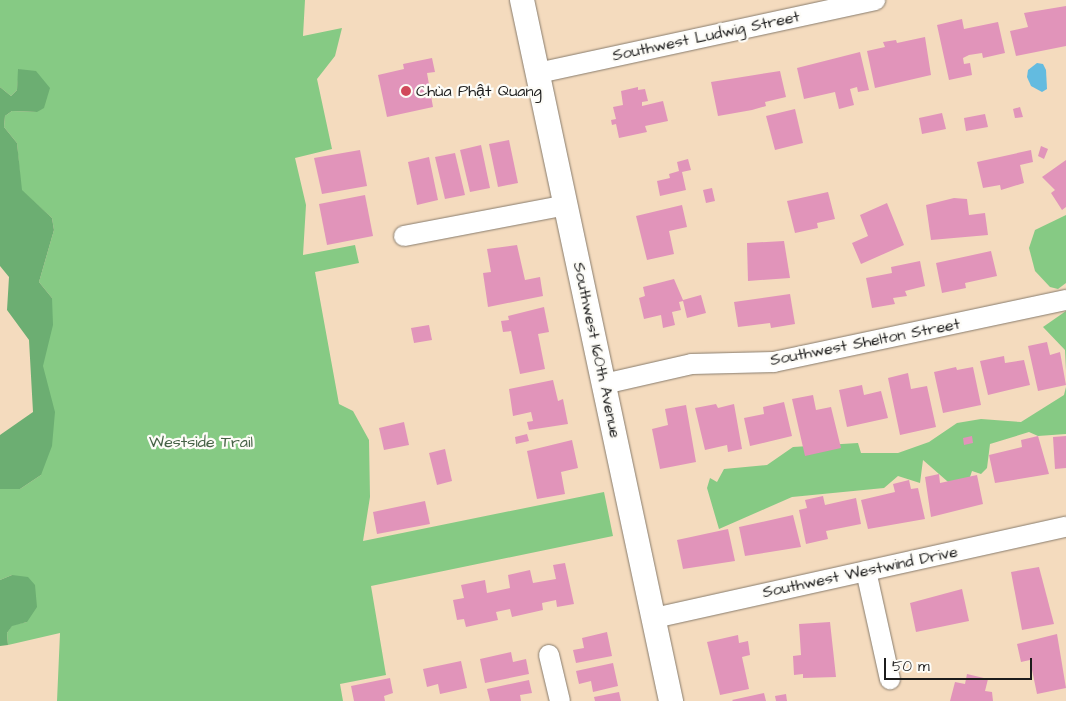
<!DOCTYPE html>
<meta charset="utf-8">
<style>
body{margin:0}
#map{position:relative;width:1066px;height:701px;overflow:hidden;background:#f4dbbe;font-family:"Architects Daughter",sans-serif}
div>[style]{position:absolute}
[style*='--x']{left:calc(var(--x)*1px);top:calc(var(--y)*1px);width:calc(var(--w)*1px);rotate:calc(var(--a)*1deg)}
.green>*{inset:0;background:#86ca84}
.forest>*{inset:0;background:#6cae72}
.water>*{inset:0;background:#63bbe0}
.building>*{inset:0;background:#e194ba}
.roads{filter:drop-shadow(0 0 1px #887c6d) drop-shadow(0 0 1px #887c6d)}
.minor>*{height:20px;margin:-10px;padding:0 10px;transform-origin:10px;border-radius:10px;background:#fff}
.tertiary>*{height:24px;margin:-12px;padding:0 12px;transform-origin:12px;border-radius:12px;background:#fff}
.dots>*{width:14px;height:14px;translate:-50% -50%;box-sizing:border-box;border:2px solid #fdfcf7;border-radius:50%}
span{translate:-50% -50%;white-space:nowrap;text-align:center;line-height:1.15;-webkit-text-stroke:4.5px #fdfcf7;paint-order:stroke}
.street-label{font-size:16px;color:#1c1c1c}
.poi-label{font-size:16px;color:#1c1c1c}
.left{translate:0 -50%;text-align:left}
.park-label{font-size:16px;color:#466246}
.scale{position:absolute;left:884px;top:658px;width:148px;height:22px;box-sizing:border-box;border:2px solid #1c1c1c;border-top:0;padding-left:6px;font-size:15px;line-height:18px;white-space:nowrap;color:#1c1c1c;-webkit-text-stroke:4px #fdfcf7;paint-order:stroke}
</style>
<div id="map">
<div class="green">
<i style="clip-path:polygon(0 0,305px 0,303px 36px,342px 28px,335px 56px,317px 79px,332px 149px,295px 158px,306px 205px,303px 255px,355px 245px,359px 263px,315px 272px,339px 404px,353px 411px,369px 440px,370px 497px,363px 541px,604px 492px,613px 536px,371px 586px,386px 675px,340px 684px,343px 701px,57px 701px,60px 633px,8px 645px,7px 633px,12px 625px,27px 622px,12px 575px,0 580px,0 489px,20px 489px,41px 475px,31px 331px,52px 298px,39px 282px,54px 230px,52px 218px,21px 190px,17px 143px,4px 127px,5px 116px,12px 111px,37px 112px,19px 69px,17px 90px,11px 96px,0 87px)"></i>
<i style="clip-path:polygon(1066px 215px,1066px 283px,1058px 289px,1050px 287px,1035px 271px,1029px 248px,1035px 230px)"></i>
<i style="clip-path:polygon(1066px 311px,1066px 371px,1065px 350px,1043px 327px)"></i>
<i style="clip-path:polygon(1066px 387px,1066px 434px,1038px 436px,1029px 432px,990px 444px,987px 468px,981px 474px,972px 471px,969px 480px,955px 488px,923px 460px,920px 483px,898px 476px,884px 488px,792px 497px,719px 529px,707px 488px,710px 478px,717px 482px,724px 469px,767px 465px,793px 447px,858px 443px,861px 453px,898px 453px,929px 442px,957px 423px,981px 419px,1021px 422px,1064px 395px)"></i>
</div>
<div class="forest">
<i style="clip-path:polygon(18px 69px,36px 71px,50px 88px,44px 108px,37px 112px,12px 111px,5px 116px,4px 127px,17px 143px,22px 190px,52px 218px,54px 230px,39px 282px,52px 298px,53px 325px,43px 366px,55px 412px,52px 446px,41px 475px,20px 489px,0 489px,0 435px,33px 412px,29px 340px,7px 310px,9px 277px,0 266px,0 87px,11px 96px,17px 90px)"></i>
<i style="clip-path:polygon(12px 575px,28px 577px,35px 585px,37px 607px,27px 622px,12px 626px,7px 633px,8px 645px,0 646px,0 580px)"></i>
</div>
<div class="water">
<i style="clip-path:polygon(1037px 63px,1043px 64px,1046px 70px,1047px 89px,1042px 92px,1031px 86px,1027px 77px,1028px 70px)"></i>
</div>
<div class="building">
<i style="clip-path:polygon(1066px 6px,1066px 46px,1016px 56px,1010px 31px,1028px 27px,1024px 13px)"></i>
<i style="clip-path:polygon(962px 19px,964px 29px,998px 22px,1005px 53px,983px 58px,982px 53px,969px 55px,963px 58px,964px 64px,970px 63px,972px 75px,949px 80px,937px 25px)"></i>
<i style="clip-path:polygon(925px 37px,931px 75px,875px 88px,867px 51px,885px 47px,883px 42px,896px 40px,897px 43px)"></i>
<i style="clip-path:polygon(860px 52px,869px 90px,858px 92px,857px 87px,850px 89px,854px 105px,839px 109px,835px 92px,804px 99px,797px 68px)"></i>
<i style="clip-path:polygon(432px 58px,435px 72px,427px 73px,433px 107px,387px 117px,378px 75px,404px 69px,403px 64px)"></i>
<i style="clip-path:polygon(780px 71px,786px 97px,765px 102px,766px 106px,752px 110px,718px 116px,711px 82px)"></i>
<i style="clip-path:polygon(638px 87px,638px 90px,645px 89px,648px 101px,642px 102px,642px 106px,663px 101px,668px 121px,645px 126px,647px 132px,619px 138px,616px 124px,612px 125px,611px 120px,616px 119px,613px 107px,623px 105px,621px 91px)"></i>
<i style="clip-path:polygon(1020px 107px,1023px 117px,1015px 118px,1013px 109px)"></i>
<i style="clip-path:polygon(795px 109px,803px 143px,775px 150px,766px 116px)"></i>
<i style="clip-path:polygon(942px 113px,946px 129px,922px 134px,919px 118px)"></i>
<i style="clip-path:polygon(985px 114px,988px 127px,966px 131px,964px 118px)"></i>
<i style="clip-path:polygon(509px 140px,518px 183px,498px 187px,489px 144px)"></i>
<i style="clip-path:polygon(481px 145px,490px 188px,470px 192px,460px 150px)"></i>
<i style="clip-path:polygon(1041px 146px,1048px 149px,1044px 159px,1038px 156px)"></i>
<i style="clip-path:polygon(360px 150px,367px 186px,322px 194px,314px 158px)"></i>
<i style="clip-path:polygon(1031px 150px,1033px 162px,1020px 165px,1024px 183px,1001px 190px,1000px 185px,983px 188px,977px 162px)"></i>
<i style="clip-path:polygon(455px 153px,465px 195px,445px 199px,435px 157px)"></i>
<i style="clip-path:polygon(429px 157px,438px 200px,417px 205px,408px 162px)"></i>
<i style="clip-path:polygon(688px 159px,691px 170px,682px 172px,686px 190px,660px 196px,657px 181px,670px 178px,669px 174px,679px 171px,677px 162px)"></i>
<i style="clip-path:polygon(1066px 160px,1066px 207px,1062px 210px,1051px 193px,1055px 190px,1042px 177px)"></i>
<i style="clip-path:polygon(712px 188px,715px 201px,706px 203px,703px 190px)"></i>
<i style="clip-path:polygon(828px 192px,835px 219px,817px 223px,818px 228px,795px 233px,787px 201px)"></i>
<i style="clip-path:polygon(365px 195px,373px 236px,327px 245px,319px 204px)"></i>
<i style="clip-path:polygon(954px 198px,967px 199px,969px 215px,985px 213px,988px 235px,931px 240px,926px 205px)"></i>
<i style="clip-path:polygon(887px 203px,904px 245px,861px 264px,852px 243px,868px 236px,860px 215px)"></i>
<i style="clip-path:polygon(682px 205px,687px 227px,669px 231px,674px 254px,647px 260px,636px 216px)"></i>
<i style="clip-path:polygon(784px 241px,790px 278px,748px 281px,747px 243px)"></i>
<i style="clip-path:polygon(517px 245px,525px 280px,540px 277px,543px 296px,488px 307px,483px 273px,491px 272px,487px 249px)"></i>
<i style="clip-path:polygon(991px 251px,997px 276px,965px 283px,966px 288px,942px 293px,936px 263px)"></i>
<i style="clip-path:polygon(920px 261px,925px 286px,905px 291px,907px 296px,893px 298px,895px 304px,872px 308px,866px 278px,892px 273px,891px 267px)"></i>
<i style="clip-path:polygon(674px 279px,683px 300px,701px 295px,706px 313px,687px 318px,683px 301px,679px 302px,681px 310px,672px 312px,675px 325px,663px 328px,661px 315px,644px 319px,639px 298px,645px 296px,643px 287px)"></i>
<i style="clip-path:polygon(790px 294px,795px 324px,771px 328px,770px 323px,738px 327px,734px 302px)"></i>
<i style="clip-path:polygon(544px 307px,549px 332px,538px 334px,545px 369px,520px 374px,511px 331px,503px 332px,501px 321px,509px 320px,508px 316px)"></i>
<i style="clip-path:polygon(429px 325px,432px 340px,414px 343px,411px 328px)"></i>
<i style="clip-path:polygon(1047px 342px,1050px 355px,1060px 352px,1066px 385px,1038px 391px,1028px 346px)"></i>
<i style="clip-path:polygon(1004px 356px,1005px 363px,1024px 360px,1030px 385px,988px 395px,980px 361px)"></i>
<i style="clip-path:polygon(956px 367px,957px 370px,973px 367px,981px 405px,943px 413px,934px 372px)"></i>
<i style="clip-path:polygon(908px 373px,911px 389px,927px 386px,936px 427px,900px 435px,888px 378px)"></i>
<i style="clip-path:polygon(553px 380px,558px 401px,563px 399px,568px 424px,529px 430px,527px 422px,533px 421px,531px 412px,513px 416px,509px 389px)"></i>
<i style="clip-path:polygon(862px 385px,864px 395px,881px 391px,888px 418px,847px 427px,839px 390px)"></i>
<i style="clip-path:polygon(813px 395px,816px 410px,831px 407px,841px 448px,805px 456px,792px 399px)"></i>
<i style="clip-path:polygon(784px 402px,792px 436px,750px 446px,744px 418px,764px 414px,763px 407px)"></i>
<i style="clip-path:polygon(716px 404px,718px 408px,734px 404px,742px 449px,728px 452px,727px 445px,705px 450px,695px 408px)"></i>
<i style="clip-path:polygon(686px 405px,696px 462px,660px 469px,652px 429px,668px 425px,665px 409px)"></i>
<i style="clip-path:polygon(404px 422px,409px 445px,384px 450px,379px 428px)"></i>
<i style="clip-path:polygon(527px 434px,529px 441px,516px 444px,515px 437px)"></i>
<i style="clip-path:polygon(972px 436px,973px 443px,964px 445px,963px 438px)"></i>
<i style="clip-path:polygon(1038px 436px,1049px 474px,995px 483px,989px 455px,1022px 447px,1021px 440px)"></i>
<i style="clip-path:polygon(1066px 436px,1066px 468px,1055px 469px,1053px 437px)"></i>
<i style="clip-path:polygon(572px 440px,578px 468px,561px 472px,565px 494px,537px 499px,527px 451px)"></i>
<i style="clip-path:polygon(445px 449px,452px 481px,437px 485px,429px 453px)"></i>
<i style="clip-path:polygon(939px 474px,940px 483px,977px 475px,983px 504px,931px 517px,925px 477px)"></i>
<i style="clip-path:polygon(909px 480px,911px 489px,918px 488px,925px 519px,868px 529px,861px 500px,895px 492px,893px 484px)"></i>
<i style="clip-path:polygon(823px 496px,825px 505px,856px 498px,861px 524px,826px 531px,828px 539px,806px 544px,799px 510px,807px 508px,805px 500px)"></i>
<i style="clip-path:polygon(425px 501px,430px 524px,377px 534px,373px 512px)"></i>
<i style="clip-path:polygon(793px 515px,801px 547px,745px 556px,739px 527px)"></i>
<i style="clip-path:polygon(728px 529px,735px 561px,683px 569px,677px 540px)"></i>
<i style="clip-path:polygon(565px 563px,574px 604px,557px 607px,556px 600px,542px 603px,543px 610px,512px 617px,510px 609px,496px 612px,498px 620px,466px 627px,464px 619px,457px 620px,453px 600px,464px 598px,461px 585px,485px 580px,487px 593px,510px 588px,508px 575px,530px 570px,533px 583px,556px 579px,553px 565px)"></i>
<i style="clip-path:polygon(1039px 567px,1054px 624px,1022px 630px,1011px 572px)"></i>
<i style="clip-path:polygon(962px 589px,969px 621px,916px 632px,910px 603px)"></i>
<i style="clip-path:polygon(830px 622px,836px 677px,803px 678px,803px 674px,794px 675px,793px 656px,801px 655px,799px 624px)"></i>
<i style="clip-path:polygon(607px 632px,612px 656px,576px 663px,573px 650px,584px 648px,582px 638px)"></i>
<i style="clip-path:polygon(1057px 634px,1066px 688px,1037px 694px,1030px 660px,1021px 662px,1017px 644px)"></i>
<i style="clip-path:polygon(738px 635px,739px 643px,748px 641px,750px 655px,742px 657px,749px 689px,720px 695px,707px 642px)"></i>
<i style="clip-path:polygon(511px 652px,513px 662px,526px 659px,529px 674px,485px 683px,480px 659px)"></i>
<i style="clip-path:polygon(461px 661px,467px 688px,440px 694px,438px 684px,427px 687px,423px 669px)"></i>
<i style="clip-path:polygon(613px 663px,618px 686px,593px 692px,591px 681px,579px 684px,576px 671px)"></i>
<i style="clip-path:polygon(967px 674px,988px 679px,985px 691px,992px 692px,993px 701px,950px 701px,955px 682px,965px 684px)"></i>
<i style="clip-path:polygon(390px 678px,393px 693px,384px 696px,385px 701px,354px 701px,351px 686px)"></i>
<i style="clip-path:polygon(529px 680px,532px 693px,520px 695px,521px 701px,490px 701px,487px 689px)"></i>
<i style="clip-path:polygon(619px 692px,621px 701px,595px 701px,594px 697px)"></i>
<i style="clip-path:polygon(764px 693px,766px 701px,733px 701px,732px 700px)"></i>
<i style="clip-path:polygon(786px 694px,787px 701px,776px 701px,775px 696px)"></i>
</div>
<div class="roads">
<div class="minor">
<i style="--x:538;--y:73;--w:345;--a:-12.2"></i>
<i style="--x:404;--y:236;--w:165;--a:-10.8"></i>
<i style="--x:604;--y:384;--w:90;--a:-12.8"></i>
<i style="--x:692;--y:364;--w:82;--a:-1.4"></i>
<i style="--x:774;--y:362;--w:299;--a:-12"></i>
<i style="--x:866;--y:571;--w:111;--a:77.5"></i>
<i style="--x:654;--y:618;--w:422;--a:-12.5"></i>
<i style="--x:549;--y:655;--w:47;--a:76.6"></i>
</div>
<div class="tertiary">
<i style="--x:522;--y:0;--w:717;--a:78"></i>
</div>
</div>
<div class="dots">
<i style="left:406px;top:91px;background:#d1495b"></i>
</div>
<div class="street-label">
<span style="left:706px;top:36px;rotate:-12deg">Southwest Ludwig Street</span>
<span style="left:865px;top:342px;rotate:-11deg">Southwest Shelton Street</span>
<span style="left:597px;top:350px;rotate:78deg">Southwest 160th Avenue</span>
<span style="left:860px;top:572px;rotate:-12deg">Southwest Westwind Drive</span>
</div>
<div class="poi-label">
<span class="left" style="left:416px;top:91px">Chùa Phật Quang</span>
</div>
<div class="park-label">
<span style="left:201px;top:442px">Westside Trail</span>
</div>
<div class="scale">50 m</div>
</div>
